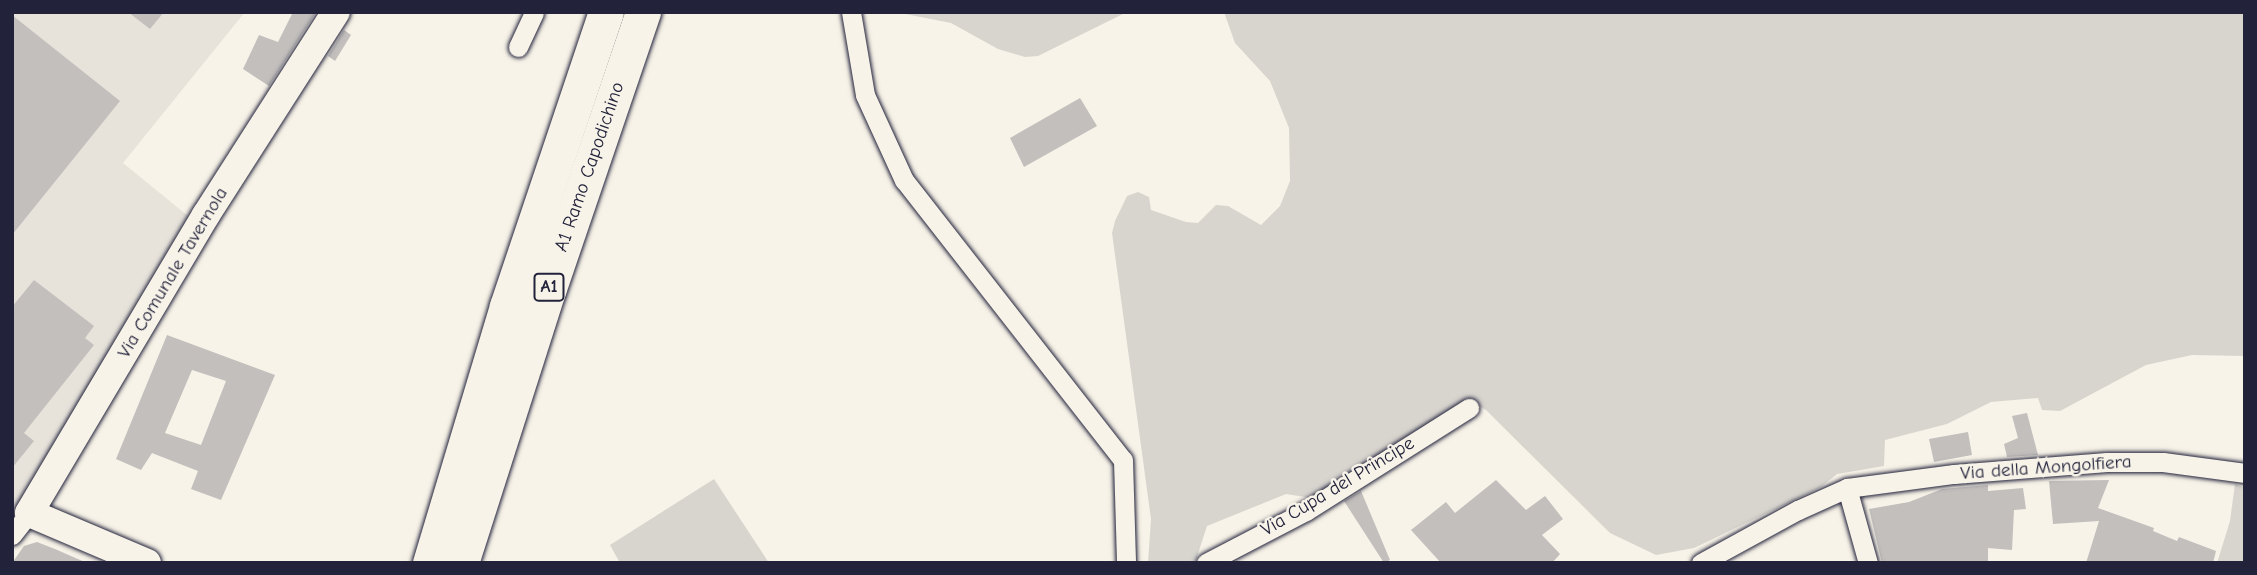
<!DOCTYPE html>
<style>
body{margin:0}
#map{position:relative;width:2257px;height:575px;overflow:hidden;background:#f7f3e8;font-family:"Comic Neue",sans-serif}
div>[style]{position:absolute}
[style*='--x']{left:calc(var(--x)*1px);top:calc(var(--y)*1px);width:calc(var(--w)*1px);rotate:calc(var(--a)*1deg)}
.built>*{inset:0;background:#e7e3db}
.green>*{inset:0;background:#d8d5cf}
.building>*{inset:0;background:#c2bfbd}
.roads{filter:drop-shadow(0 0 2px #22223b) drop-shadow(0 0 2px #22223b)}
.street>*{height:19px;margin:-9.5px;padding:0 9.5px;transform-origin:9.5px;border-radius:9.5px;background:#f7f3e8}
.secondary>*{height:28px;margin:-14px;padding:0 14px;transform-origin:14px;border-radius:14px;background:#f7f3e8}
.highway>*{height:35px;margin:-17.5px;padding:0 17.5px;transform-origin:17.5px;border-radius:17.5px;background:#f7f3e8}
span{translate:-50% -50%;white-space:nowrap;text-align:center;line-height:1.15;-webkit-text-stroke:5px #f7f3e8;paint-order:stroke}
.shield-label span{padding:2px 5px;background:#f7f3e8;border:2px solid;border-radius:5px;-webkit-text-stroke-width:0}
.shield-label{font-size:18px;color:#22223b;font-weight:700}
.street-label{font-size:19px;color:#22223b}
.frame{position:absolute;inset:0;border:14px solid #22223b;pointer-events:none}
</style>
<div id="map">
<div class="built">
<i style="clip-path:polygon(12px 12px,245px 12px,123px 163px,193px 220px,12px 524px)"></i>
</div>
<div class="green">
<i style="clip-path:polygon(895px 12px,1127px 12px,1038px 56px,1025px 57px,998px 49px,951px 23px)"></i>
<i style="clip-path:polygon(1224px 12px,2245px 12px,2245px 356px,2192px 355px,2146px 365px,2060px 411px,2042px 410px,2038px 398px,1991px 402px,1947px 424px,1885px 440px,1884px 466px,1837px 474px,1821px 487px,1694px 548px,1656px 555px,1610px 533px,1486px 410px,1466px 399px,1330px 487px,1338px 502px,1286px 494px,1207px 526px,1195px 563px,1148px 563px,1151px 519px,1112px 233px,1115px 221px,1127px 196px,1138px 192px,1149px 197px,1151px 210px,1186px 222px,1198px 223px,1216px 205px,1228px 206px,1261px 225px,1280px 206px,1290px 181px,1289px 128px,1270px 81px,1235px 43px)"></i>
<i style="clip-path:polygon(714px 479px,769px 563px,620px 563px,610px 545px)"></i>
<i style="clip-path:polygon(2235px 484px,2245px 488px,2245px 563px,2217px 563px,2230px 521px)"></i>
</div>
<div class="building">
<i style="clip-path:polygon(128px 12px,164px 12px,150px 29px)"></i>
<i style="clip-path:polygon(293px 12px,316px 12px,269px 86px,243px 69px,259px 35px,278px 42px)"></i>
<i style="clip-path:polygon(12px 15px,120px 101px,12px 235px)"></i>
<i style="clip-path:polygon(344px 30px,351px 35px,335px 61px,328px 56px)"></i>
<i style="clip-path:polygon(1080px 98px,1097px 126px,1024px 167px,1010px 138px)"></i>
<i style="clip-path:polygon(34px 280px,94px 326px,85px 338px,94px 345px,24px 433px,34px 441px,12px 468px,12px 307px)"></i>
<i style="clip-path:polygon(evenodd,167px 335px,275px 375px,221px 500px,191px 489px,198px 471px,152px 453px,141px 470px,116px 459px,167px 335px,192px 370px,226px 381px,201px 445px,165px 433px,192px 370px)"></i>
<i style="clip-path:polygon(2027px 413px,2038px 455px,2007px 457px,2004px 444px,2018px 438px,2012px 416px)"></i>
<i style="clip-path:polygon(1968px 432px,1972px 455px,1934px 462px,1929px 439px)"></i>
<i style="clip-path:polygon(1496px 480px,1526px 510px,1545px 496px,1563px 519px,1542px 535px,1560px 554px,1552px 563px,1441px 563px,1411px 530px,1446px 502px,1455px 513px)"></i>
<i style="clip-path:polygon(2109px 480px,2098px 508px,2154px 528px,2153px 531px,2177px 541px,2179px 537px,2216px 551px,2213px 563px,2086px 563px,2099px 521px,2053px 524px,2049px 481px)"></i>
<i style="clip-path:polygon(1988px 485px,1988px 491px,2023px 488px,2026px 509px,2014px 510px,2012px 550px,1988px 548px,1988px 563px,1882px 563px,1869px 509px,1909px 502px,1942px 489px)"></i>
<i style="clip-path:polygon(1361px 491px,1390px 560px,1384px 563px,1344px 501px)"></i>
<i style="clip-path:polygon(37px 542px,55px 549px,87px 563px,12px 563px,24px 546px)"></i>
</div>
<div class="roads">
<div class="street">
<i style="--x:851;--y:12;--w:84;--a:80.4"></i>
<i style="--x:865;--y:95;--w:94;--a:65.4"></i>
<i style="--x:904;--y:180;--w:355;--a:52"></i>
<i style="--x:1123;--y:460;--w:103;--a:88.3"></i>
<i style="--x:518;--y:47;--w:38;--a:-65"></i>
<i style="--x:1847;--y:488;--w:78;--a:74.4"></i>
<i style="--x:12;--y:535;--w:28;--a:-52"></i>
<i style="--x:1206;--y:563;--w:113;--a:-27.5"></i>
<i style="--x:1306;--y:511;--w:193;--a:-32.3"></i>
<i style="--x:1701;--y:563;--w:111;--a:-28.7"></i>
<i style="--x:1798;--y:510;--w:54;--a:-24.2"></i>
<i style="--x:1847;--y:488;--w:108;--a:-7.5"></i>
<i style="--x:1954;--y:474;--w:153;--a:-4.5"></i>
<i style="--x:2107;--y:462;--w:56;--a:0"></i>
<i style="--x:2163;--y:462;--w:83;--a:7.6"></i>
</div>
<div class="secondary">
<i style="--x:147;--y:563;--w:128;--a:-157"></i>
<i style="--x:29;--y:513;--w:347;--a:-59.3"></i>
<i style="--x:206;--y:215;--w:241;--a:-57.4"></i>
</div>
<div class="highway">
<i style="--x:430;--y:563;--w:268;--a:-73.3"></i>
<i style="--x:507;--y:306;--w:310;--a:-71.4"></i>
<i style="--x:461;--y:563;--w:286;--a:-72.3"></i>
<i style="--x:548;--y:291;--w:295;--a:-71.2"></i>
</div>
</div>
<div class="shield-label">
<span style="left:549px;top:287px">A1</span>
</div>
<div class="street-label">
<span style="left:590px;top:167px;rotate:-71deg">A1 Ramo Capodichino</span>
<span style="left:173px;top:273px;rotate:-59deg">Via Comunale Tavernola</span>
<span style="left:2046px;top:468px;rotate:-4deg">Via della Mongolfiera</span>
<span style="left:1338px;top:487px;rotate:-31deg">Via Cupa del Principe</span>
</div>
<div class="frame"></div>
</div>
